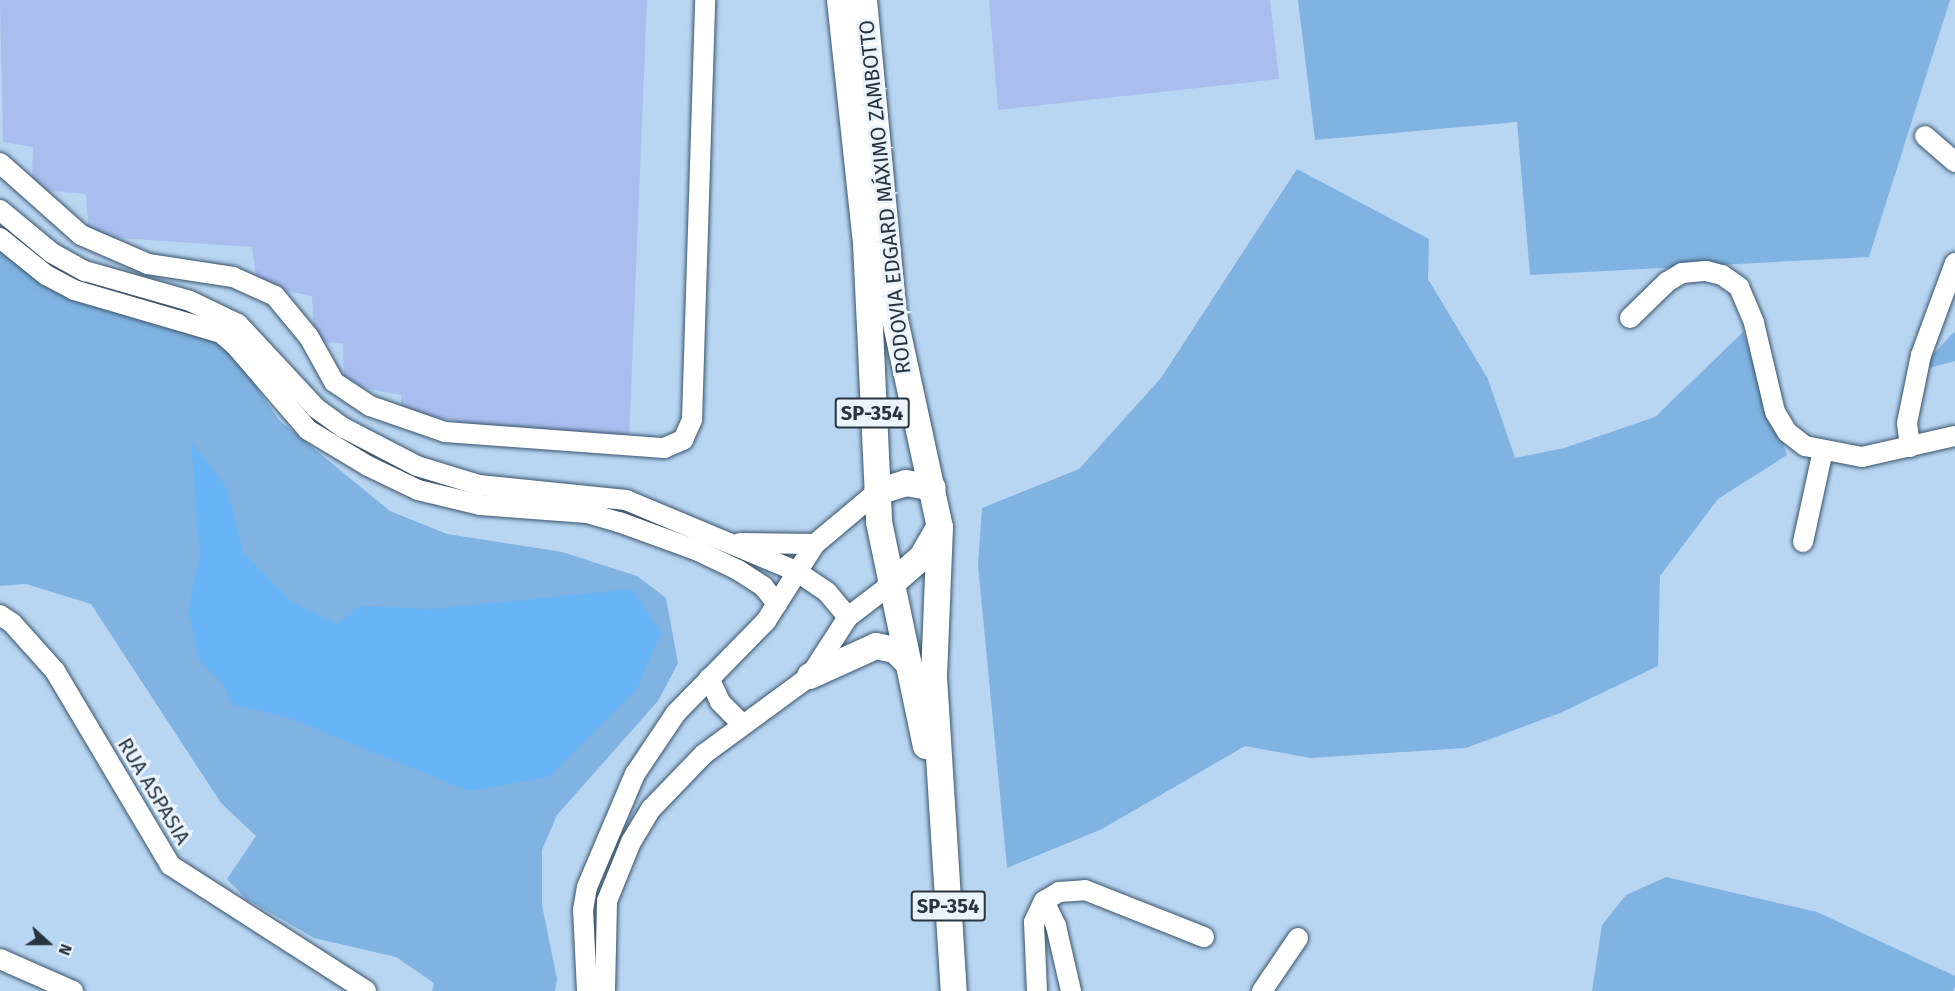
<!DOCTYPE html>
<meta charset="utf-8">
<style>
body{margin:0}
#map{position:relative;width:1955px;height:991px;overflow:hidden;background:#b8d6f2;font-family:"Fira Sans",sans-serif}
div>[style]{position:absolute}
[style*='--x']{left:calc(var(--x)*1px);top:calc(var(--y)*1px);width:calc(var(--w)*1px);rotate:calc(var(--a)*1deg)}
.green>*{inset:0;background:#80b3e1}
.water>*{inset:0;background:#68b5f8}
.building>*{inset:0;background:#a9beef}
.roads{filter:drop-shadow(0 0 2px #39536b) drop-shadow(0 0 2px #39536b)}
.minor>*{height:20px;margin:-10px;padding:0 10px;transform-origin:10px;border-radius:10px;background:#fff}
.major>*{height:26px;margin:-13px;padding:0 13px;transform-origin:13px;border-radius:13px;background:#fff}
span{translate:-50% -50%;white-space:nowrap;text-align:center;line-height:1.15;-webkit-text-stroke:6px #ebf4fd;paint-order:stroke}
.shield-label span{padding:2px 4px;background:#ebf4fd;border:2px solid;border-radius:4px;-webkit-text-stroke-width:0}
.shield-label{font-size:20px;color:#28343f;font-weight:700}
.street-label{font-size:21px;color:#28343f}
.north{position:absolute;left:18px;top:913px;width:60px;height:60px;-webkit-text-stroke:4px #ebf4fd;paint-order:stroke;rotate:111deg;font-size:16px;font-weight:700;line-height:24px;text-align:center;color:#28343f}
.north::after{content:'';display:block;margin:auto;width:21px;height:27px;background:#28343f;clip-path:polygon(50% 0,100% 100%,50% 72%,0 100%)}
</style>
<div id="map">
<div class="green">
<i style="clip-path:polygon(1298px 0,1950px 0,1869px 257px,1530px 275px,1517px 122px,1315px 140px)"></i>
<i style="clip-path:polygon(1297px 169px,1429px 239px,1428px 279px,1488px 379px,1515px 458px,1564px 448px,1655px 417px,1743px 332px,1787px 455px,1718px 499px,1660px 576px,1658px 666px,1560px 713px,1466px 748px,1310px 758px,1245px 746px,1102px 829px,1007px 868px,978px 565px,982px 508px,1079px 469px,1161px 378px)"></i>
<i style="clip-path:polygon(0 245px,52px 289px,215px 340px,245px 370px,279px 420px,390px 511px,447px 534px,562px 552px,637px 576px,666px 598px,678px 663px,658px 701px,557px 815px,542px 850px,542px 905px,557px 979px,555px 991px,432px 991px,434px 983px,396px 957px,314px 938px,246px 899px,227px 879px,256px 836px,221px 803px,91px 604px,26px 584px,0 586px)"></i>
<i style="clip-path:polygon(1955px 332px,1955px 361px,1918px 371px,1951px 335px)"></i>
<i style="clip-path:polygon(1666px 877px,1817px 912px,1955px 976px,1955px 987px,1953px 991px,1592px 991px,1602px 925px,1626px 895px)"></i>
</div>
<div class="water">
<i style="clip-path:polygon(191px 441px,227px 489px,243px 552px,291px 601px,337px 624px,360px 606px,432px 609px,632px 589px,661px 633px,637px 688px,548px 777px,469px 791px,289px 718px,232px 704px,224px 685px,200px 661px,188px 609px,200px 557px)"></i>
</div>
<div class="building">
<i style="clip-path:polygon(0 0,647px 0,629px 441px,458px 428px,456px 420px,401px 414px,401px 395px,344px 384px,343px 343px,314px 342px,312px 296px,257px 285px,252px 247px,89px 236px,86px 194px,32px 189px,33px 147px,3px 142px)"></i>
<i style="clip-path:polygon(989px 0,1270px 0,1279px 79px,998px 110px)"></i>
</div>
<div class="roads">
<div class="minor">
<i style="--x:1925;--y:136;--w:40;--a:41"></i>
<i style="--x:0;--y:163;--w:108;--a:41.6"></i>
<i style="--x:81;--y:235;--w:73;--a:23.4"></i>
<i style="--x:148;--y:264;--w:86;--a:8.7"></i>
<i style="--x:233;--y:277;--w:46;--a:24.3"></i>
<i style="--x:275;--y:296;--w:53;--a:50.3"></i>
<i style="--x:309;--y:337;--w:51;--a:60.9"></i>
<i style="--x:334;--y:382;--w:43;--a:33.7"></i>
<i style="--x:370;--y:406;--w:79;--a:19.1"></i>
<i style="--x:445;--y:432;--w:220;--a:4.2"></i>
<i style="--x:664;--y:448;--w:21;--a:-23"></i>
<i style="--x:683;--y:440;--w:22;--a:-66"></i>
<i style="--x:692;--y:420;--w:420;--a:-88.2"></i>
<i style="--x:0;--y:210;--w:67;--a:39.6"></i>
<i style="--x:52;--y:253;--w:38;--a:29"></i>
<i style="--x:85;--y:271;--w:109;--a:15.9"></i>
<i style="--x:190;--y:301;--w:53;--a:25.6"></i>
<i style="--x:238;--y:324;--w:115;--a:47.1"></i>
<i style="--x:316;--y:408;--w:34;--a:36"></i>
<i style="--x:344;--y:428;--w:82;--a:27.5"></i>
<i style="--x:417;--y:466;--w:65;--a:17"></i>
<i style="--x:479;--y:485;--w:148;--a:5.8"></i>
<i style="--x:626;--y:500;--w:184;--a:22.7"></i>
<i style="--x:796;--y:571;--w:37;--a:34"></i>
<i style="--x:827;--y:592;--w:33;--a:50"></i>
<i style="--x:0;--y:238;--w:59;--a:38.8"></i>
<i style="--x:46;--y:275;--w:32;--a:28"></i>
<i style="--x:74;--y:290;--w:153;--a:16.3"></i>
<i style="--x:221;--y:333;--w:18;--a:41"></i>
<i style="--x:235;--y:345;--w:112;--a:49.3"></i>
<i style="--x:308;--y:430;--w:70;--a:31"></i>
<i style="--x:368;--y:466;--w:55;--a:25.6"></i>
<i style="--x:418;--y:490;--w:64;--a:13.6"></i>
<i style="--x:480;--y:505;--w:107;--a:4.3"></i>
<i style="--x:587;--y:513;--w:33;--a:16"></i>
<i style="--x:619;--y:522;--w:82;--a:20"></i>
<i style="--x:696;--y:550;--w:47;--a:25.5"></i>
<i style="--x:738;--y:570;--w:30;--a:33"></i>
<i style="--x:763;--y:586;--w:23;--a:52"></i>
<i style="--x:1630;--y:318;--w:52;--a:-44.2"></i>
<i style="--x:1667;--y:282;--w:17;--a:-31"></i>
<i style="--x:1682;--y:273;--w:24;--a:-5"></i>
<i style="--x:1706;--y:271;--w:16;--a:14"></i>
<i style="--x:1722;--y:275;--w:21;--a:35"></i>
<i style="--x:1739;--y:287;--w:39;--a:67"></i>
<i style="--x:1754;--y:323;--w:91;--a:76.7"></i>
<i style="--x:1775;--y:412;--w:23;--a:59"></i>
<i style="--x:1787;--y:432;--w:23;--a:38"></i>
<i style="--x:1805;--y:446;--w:58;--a:10.9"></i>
<i style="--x:1862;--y:457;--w:95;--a:-12.7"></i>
<i style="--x:1910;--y:447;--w:24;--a:-97"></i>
<i style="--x:1907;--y:423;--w:69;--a:-78.4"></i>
<i style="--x:1921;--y:355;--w:98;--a:-69.7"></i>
<i style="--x:1803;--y:542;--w:94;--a:-77.7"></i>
<i style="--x:740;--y:543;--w:75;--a:0.8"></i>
<i style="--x:0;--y:615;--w:14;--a:34"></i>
<i style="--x:12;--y:623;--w:64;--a:48.1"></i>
<i style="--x:55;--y:671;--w:226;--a:59.3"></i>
<i style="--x:170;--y:865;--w:233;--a:32.7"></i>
<i style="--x:709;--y:678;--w:26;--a:65"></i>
<i style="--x:720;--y:702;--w:30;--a:45"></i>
<i style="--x:1044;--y:901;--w:28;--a:64"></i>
<i style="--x:1056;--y:926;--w:67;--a:77"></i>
<i style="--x:0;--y:959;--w:80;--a:23.7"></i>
<i style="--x:587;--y:991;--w:81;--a:-92.8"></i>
<i style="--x:583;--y:910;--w:23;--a:-80"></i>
<i style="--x:587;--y:887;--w:123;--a:-67"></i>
<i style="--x:635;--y:774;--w:73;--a:-56.1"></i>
<i style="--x:676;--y:713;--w:129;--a:-45.6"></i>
<i style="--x:766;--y:621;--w:91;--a:-57.5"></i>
<i style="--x:815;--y:544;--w:81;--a:-40"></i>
<i style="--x:605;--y:991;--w:90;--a:-88.7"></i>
<i style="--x:607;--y:901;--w:64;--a:-67.9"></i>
<i style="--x:631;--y:842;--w:39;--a:-59"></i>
<i style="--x:651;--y:809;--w:76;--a:-46.1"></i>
<i style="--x:704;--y:754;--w:132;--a:-36.3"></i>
<i style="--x:810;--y:676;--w:70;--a:-57.2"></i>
<i style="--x:848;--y:617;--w:53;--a:-37.3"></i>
<i style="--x:1037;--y:991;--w:69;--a:-92.5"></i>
<i style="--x:1034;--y:922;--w:23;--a:-65"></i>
<i style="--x:1044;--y:901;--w:17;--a:-31"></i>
<i style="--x:1059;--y:892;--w:26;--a:-4"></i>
<i style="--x:1085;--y:890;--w:128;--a:21.6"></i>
<i style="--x:1262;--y:991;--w:64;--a:-55.8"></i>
</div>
<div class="major">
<i style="--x:840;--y:0;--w:244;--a:83.9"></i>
<i style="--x:866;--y:243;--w:279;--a:87.3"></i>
<i style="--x:879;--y:522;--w:229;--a:78.2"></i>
<i style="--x:864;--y:0;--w:316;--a:84.6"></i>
<i style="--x:894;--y:315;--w:217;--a:77.8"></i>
<i style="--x:940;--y:527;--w:150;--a:92.3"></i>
<i style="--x:934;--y:677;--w:315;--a:86.4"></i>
<i style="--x:877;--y:492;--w:30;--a:-17"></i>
<i style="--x:906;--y:483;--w:27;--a:10"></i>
<i style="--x:890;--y:585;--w:43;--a:-41.2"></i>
<i style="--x:922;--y:557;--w:34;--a:-60"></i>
<i style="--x:810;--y:676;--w:72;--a:-24.4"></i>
<i style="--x:876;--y:646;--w:19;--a:12"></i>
<i style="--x:895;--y:650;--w:18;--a:45"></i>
</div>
</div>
<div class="shield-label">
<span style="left:872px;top:413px">SP-354</span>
<span style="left:948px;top:906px">SP-354</span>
</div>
<div class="street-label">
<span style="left:885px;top:197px;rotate:-96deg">RODOVIA EDGARD MÁXIMO ZAMBOTTO</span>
<span style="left:154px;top:791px;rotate:59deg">RUA ASPASIA</span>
</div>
<div class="north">N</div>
</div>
